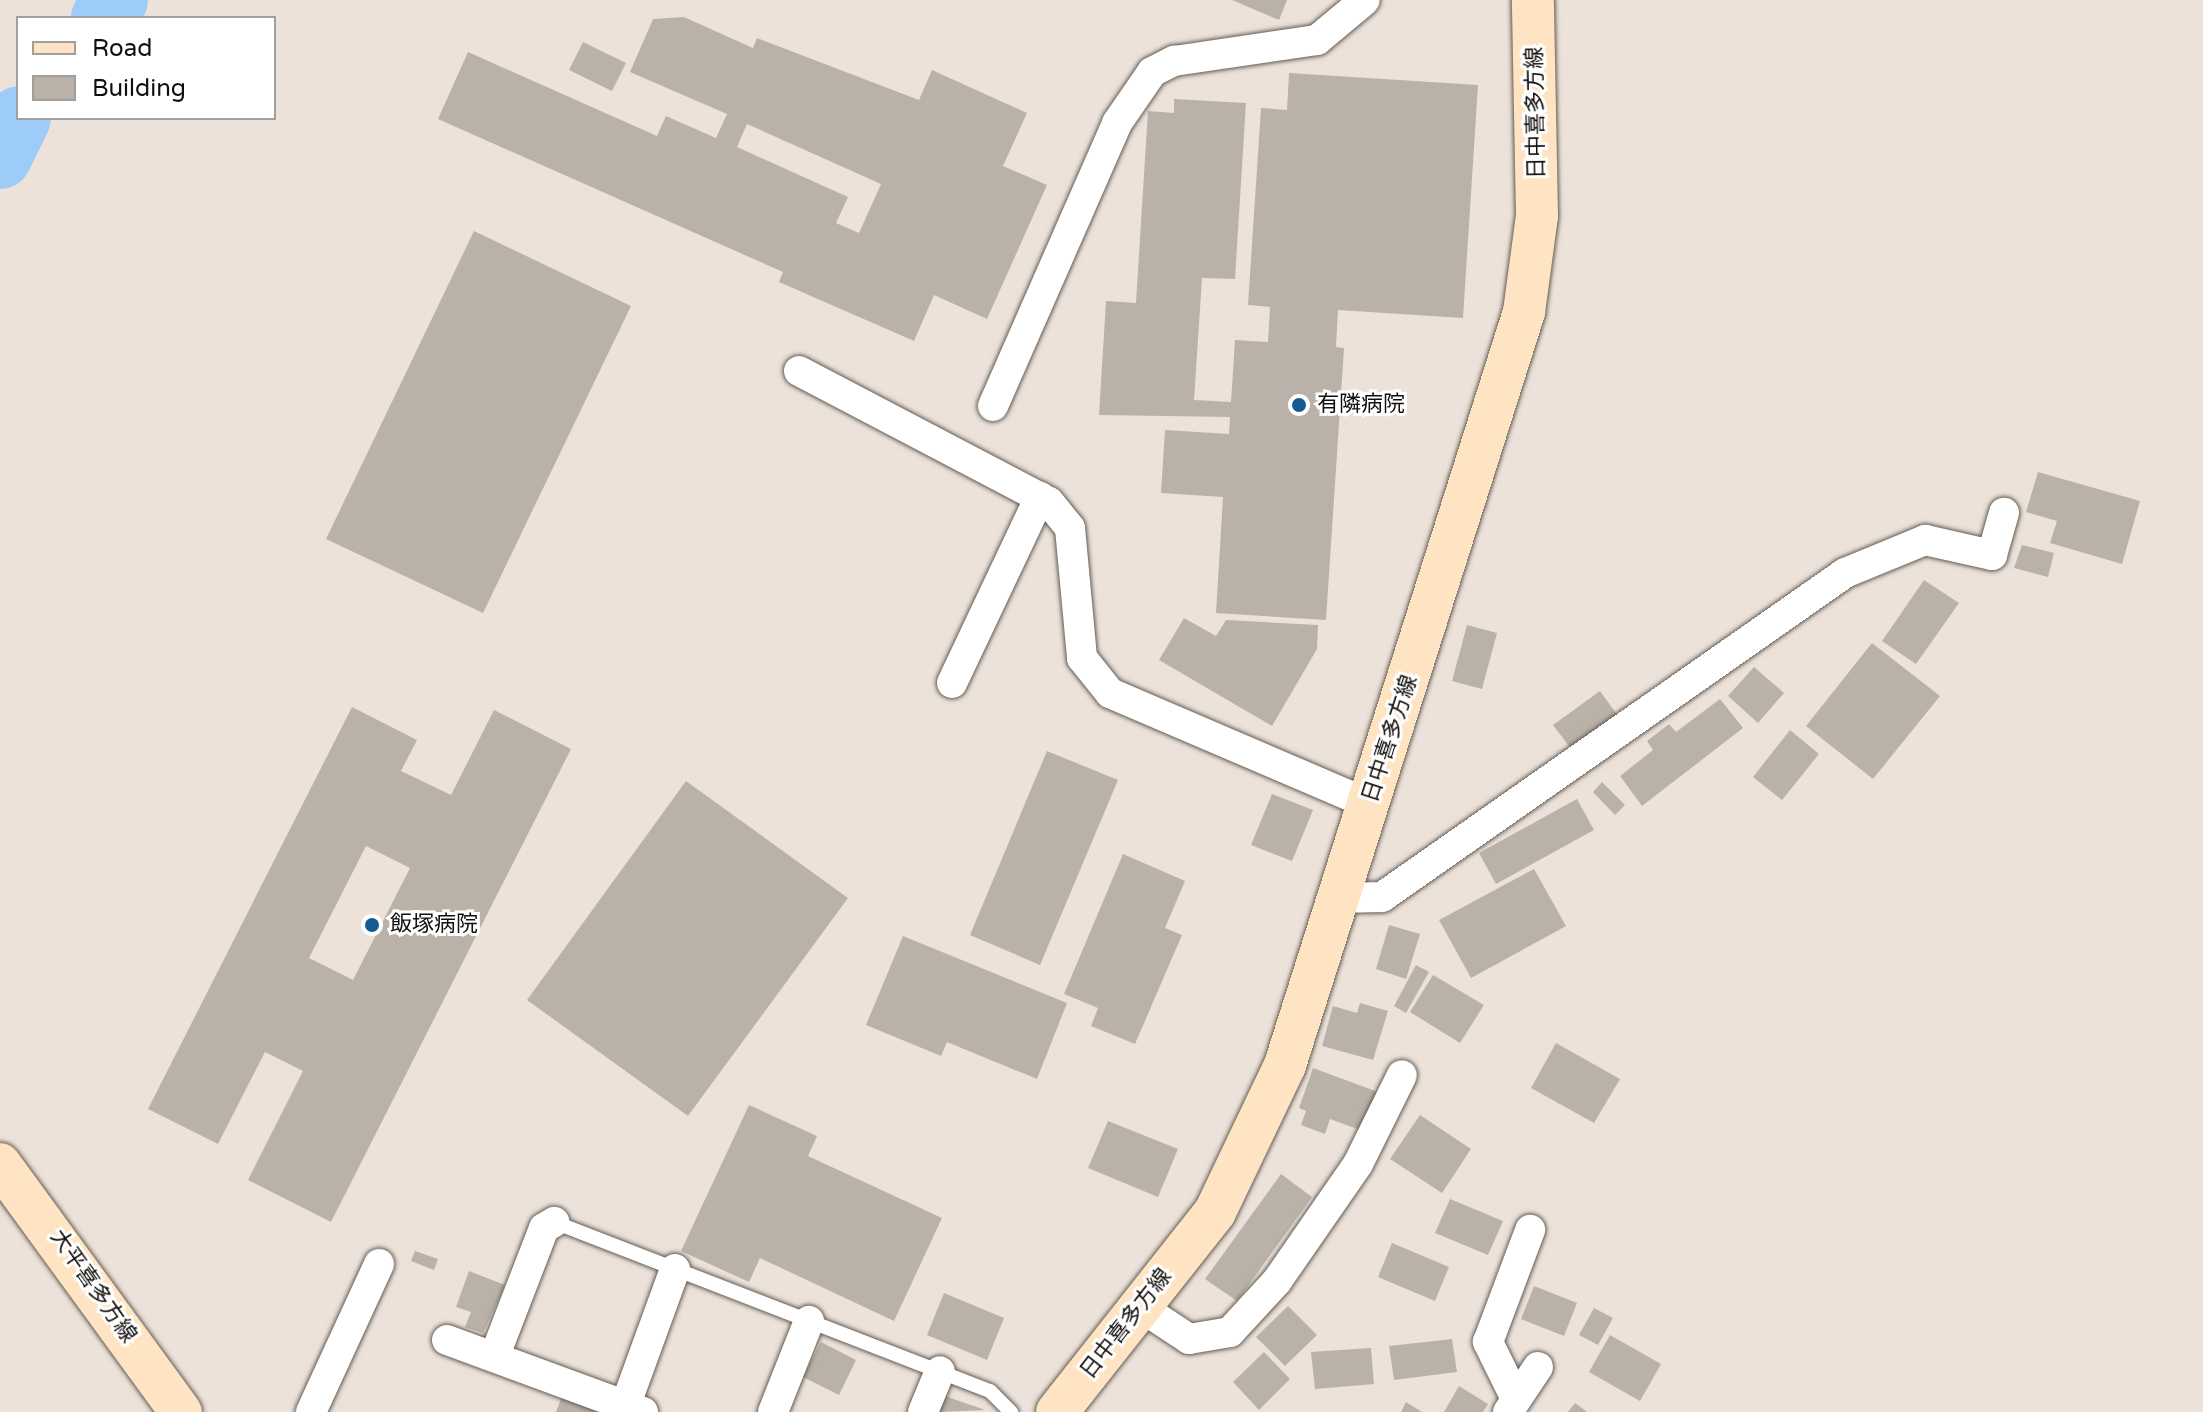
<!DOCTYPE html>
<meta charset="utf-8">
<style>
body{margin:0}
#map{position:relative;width:2203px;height:1412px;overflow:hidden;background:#ece2d9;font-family:"Varela Round","Noto Sans JP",sans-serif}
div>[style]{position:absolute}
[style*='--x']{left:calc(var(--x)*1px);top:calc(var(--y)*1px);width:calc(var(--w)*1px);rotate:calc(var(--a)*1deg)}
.river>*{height:64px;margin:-32px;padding:0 32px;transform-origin:32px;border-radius:32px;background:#9cccf7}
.building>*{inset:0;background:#bab2a9}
.roads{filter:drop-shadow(0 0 2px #645c54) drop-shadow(0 0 2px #645c54)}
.lane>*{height:14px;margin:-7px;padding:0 7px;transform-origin:7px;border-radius:7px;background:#fff}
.street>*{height:30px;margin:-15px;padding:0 15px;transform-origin:15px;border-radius:15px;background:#fff}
.secondary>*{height:42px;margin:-21px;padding:0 21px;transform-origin:21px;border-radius:21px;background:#fee4c3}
.dots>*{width:22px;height:22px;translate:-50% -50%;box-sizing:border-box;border:4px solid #fff;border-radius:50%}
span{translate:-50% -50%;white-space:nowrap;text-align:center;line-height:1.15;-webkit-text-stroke:6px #fff;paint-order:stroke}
.street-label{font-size:22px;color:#110e0b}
.poi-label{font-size:22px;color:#110e0b}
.left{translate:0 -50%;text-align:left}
.legend{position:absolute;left:16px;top:16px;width:260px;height:104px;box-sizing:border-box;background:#fff;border:2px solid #a09f9d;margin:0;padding:10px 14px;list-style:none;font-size:24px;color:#110e0b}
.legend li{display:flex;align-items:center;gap:16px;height:40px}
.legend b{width:40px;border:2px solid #a09f9d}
</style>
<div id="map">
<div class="river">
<i style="--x:103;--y:18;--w:22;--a:-54"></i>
<i style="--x:0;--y:157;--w:43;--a:-64"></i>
</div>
<div class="building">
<i style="clip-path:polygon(1232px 0,1287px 0,1279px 20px)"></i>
<i style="clip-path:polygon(evenodd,684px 17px,753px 48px,757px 38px,919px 100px,932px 70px,1027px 113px,1003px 166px,1047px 185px,987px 319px,934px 295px,914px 341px,779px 282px,783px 272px,438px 119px,468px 52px,657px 136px,666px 116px,716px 138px,727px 114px,630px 72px,653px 19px,684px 17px,747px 124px,881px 184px,859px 233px,836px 223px,848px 197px,737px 147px,747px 124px)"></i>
<i style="clip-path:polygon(583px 42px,626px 63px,612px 91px,569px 70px)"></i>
<i style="clip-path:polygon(1289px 73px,1478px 85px,1463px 318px,1338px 310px,1336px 347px,1344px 348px,1326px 620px,1216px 613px,1223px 497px,1161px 493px,1165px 430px,1229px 434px,1230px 417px,1099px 415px,1106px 301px,1136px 303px,1148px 111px,1174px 113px,1174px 99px,1246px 103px,1235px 279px,1202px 278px,1194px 400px,1231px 402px,1235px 340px,1268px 342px,1270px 307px,1248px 305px,1261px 108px,1287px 110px)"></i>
<i style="clip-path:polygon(474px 231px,631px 306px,483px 613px,326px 539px)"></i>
<i style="clip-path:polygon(2038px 472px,2140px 501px,2122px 564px,2050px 543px,2057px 521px,2026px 512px)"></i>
<i style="clip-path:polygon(2022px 545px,2054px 553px,2048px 577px,2014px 568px)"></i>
<i style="clip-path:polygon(1924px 580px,1959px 603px,1916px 664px,1882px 641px)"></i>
<i style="clip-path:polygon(1184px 618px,1216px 636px,1226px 620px,1318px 625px,1317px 649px,1272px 726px,1159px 660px)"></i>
<i style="clip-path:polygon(1467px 625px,1497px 633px,1482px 689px,1452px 681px)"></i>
<i style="clip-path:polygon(1872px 643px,1940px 696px,1873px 779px,1806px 726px)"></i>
<i style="clip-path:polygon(1754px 667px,1784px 693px,1758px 723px,1728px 696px)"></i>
<i style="clip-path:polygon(1600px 691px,1621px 720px,1575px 754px,1553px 725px)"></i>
<i style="clip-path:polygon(1720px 699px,1743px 728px,1642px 806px,1620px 776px,1653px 750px,1647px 741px,1669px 724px,1676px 732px)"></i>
<i style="clip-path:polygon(evenodd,352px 707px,417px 740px,401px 771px,451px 795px,494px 710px,571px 749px,331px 1222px,248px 1180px,303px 1071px,265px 1052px,218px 1144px,148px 1109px,352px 707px,366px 846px,410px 868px,353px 980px,309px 958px,366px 846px)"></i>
<i style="clip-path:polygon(1790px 730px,1819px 754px,1782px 800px,1753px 777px)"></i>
<i style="clip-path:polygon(1047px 751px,1118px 780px,1040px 965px,970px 935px)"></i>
<i style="clip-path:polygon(686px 781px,848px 898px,688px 1116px,527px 1000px)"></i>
<i style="clip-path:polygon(1602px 782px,1625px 805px,1615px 815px,1593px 792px)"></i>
<i style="clip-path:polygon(1272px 794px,1313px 810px,1292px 861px,1251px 845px)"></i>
<i style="clip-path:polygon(1577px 799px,1594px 830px,1496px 884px,1479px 853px)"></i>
<i style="clip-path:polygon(1123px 854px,1185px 881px,1165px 928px,1182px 935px,1135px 1044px,1091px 1026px,1098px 1008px,1064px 994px)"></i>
<i style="clip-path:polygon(1534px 869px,1566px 926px,1471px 978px,1439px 920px)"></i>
<i style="clip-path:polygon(1389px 925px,1420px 934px,1406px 979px,1376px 969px)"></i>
<i style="clip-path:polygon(903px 936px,1067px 1003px,1037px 1079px,947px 1042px,941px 1056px,866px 1025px)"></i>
<i style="clip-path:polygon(1416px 965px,1429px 972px,1406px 1013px,1394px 1006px)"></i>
<i style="clip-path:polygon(1433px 975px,1484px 1005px,1460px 1043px,1410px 1012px)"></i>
<i style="clip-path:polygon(1360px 1003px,1388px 1011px,1373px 1060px,1322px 1046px,1333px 1006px,1357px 1013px)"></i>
<i style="clip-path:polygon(1556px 1043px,1620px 1079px,1594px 1123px,1531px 1088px)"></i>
<i style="clip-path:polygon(1313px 1068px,1378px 1092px,1363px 1131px,1330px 1119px,1325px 1134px,1301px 1125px,1306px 1111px,1299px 1108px)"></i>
<i style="clip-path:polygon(749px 1105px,817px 1136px,808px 1156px,942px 1218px,894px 1321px,760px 1258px,749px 1282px,681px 1251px)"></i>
<i style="clip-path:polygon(1420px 1115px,1471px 1149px,1442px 1193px,1390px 1159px)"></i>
<i style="clip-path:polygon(1108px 1121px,1178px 1149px,1158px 1197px,1088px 1168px)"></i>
<i style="clip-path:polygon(1281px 1174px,1312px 1197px,1237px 1301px,1205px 1279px)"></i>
<i style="clip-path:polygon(1450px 1199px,1503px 1221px,1488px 1255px,1435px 1233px)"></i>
<i style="clip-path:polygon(1392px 1243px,1449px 1267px,1435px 1301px,1378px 1277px)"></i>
<i style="clip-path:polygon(415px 1251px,438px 1259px,434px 1270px,411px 1261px)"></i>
<i style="clip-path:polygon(469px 1271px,505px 1285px,483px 1333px,465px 1327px,471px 1312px,456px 1307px)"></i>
<i style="clip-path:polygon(1534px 1286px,1577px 1303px,1564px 1336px,1521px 1319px)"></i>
<i style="clip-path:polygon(944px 1293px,1004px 1318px,987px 1360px,927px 1335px)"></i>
<i style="clip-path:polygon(1288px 1306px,1317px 1335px,1285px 1366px,1256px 1337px)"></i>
<i style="clip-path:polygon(1594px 1308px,1613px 1318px,1598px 1345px,1579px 1335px)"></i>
<i style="clip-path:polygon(1610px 1335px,1661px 1364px,1640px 1401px,1589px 1372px)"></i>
<i style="clip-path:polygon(1452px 1339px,1457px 1372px,1394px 1380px,1389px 1346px)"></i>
<i style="clip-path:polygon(821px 1342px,856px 1360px,839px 1395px,803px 1377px)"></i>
<i style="clip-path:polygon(1371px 1348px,1374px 1384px,1315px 1389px,1311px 1352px)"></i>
<i style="clip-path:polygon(1264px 1352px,1290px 1379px,1259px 1410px,1233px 1382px)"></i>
<i style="clip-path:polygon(1459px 1386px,1488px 1404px,1483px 1412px,1444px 1412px)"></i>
<i style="clip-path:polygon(562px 1396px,605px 1412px,556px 1412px)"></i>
<i style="clip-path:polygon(945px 1396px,985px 1410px,939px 1412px)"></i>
<i style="clip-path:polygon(1406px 1402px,1422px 1412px,1401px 1412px)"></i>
<i style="clip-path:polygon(1575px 1403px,1587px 1412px,1568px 1412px)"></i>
</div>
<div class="roads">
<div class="lane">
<i style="--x:554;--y:1222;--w:468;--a:21.2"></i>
<i style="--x:990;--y:1391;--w:30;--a:45"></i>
</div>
<div class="street">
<i style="--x:799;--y:371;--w:282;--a:27.7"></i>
<i style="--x:1049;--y:502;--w:33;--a:51"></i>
<i style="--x:1070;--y:528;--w:131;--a:84.7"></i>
<i style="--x:1082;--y:658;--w:45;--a:51.3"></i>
<i style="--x:1110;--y:693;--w:282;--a:23.2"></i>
<i style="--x:993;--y:406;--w:309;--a:-66.3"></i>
<i style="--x:1117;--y:123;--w:62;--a:-55.5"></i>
<i style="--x:1152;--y:72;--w:25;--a:-27"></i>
<i style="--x:1174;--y:61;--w:145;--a:-8.4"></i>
<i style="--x:1317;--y:40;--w:62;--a:-39.8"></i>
<i style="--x:952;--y:683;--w:206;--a:-64.7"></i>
<i style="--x:1338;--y:898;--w:44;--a:-1.3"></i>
<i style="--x:1382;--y:897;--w:565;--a:-34.98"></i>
<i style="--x:1845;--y:573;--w:87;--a:-22.4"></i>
<i style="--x:1925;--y:540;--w:69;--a:12.6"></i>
<i style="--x:1992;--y:555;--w:44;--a:-74.1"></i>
<i style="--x:1139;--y:1306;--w:60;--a:33.4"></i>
<i style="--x:1189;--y:1339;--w:42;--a:-9.7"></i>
<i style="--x:1230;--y:1332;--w:69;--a:-47.3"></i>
<i style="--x:1277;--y:1281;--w:142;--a:-55.3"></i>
<i style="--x:1358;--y:1164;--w:99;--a:-63.7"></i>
<i style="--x:447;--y:1340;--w:209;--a:20.2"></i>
<i style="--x:495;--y:1355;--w:136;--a:-68.9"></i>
<i style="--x:544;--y:1228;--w:12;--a:-31"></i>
<i style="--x:1516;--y:1399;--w:64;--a:-116.2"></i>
<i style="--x:1488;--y:1342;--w:120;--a:-69.4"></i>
<i style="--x:311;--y:1412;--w:163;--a:-65.3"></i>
<i style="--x:623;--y:1412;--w:152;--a:-70"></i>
<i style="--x:773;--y:1412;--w:98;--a:-68.4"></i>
<i style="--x:923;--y:1412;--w:44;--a:-67.5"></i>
<i style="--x:1508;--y:1412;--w:54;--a:-56.3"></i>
</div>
<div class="secondary">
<i style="--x:0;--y:1164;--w:307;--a:53.9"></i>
<i style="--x:1057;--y:1412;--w:255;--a:-51.7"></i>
<i style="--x:1215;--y:1212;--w:163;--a:-64.5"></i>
<i style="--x:1285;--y:1065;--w:790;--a:-72.39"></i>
<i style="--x:1524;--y:312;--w:97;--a:-82.3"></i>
<i style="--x:1537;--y:216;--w:216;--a:-91.1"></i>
</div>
</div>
<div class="dots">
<i style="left:1299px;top:405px;background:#145c90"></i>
<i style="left:372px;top:925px;background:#145c90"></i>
</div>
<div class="street-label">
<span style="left:1536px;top:113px;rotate:-91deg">日中喜多方線</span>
<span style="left:1390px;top:739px;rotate:-72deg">日中喜多方線</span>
<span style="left:93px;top:1286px;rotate:55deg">大平喜多方線</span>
<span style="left:1126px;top:1324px;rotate:-52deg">日中喜多方線</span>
</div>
<div class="poi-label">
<span class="left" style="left:1317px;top:405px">有隣病院</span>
<span class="left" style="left:390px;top:925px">飯塚病院</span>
</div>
<ul class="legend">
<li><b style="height:10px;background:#fee4c3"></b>Road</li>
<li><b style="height:22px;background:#bab2a9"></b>Building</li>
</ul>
</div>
